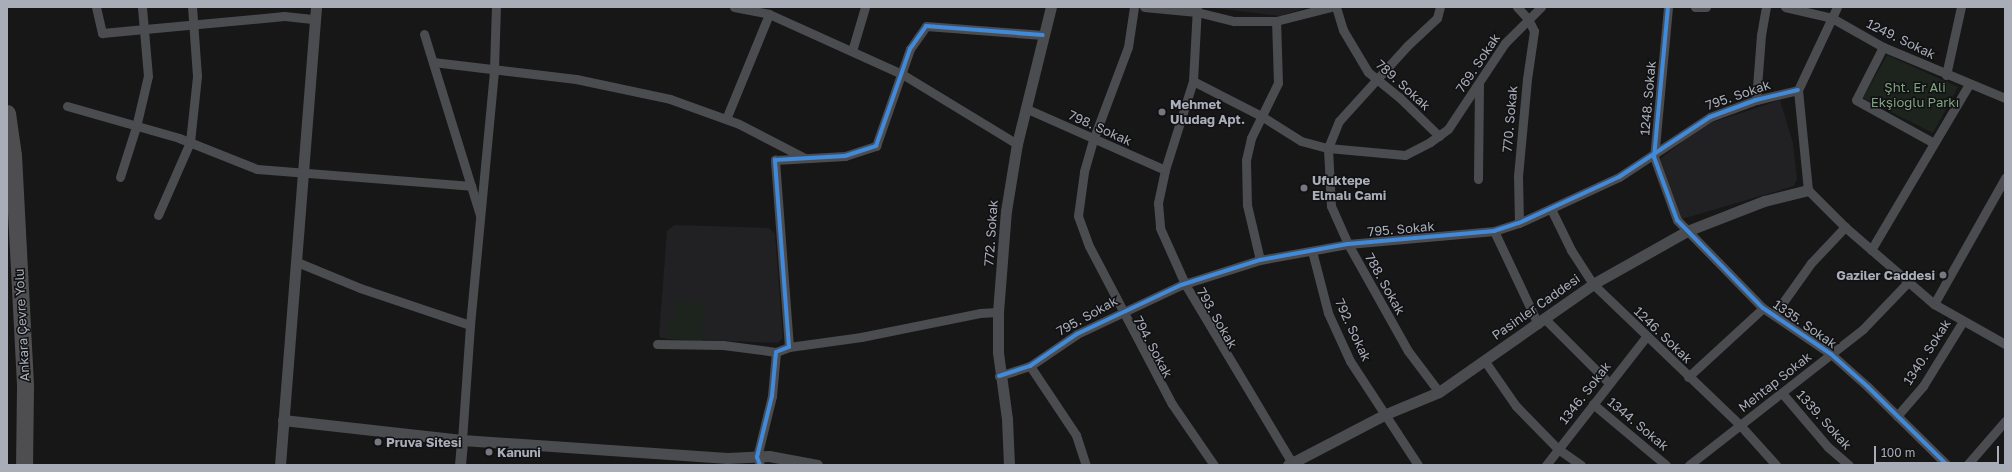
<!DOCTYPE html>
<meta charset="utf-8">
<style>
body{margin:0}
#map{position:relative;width:2012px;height:472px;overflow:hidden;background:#171717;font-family:"Golos Text",sans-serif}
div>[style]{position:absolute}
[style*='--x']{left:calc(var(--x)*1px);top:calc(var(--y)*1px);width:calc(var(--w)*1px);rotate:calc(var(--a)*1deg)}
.built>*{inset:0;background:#212123}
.green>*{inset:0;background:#1d241e}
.minor>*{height:9px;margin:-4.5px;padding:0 4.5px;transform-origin:4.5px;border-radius:4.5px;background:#4b4c50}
.tertiary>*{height:11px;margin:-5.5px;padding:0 5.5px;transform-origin:5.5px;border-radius:5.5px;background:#4b4c50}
.motorway>*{height:17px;margin:-8.5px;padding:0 8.5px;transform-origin:8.5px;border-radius:8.5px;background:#4e4e51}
.cycleway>*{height:4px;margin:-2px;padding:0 2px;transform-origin:2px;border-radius:2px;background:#408adc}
.dots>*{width:11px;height:11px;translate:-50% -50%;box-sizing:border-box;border:2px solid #111113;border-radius:50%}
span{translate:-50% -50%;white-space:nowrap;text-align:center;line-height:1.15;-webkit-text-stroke:3px #111113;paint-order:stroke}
.street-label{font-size:13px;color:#a8adb8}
.park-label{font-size:13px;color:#7fa381}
.poi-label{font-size:13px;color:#a8adb8;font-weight:700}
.left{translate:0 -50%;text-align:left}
.right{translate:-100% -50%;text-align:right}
.frame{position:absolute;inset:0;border:8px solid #a8adb8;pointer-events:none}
.scale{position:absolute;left:1874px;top:446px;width:125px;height:18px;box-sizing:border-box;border:2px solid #a8adb8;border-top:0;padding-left:5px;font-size:12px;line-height:14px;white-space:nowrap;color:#a8adb8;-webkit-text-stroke:3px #111113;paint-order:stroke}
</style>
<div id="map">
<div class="built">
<i style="clip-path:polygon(1206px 7px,1308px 7px,1280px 16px)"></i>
<i style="clip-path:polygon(1780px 100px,1793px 143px,1797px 179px,1794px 186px,1682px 219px,1660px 159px,1704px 125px)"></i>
<i style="clip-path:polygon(674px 225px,769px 228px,775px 234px,783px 338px,778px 343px,661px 338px,659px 335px,667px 231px)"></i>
</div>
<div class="green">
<i style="clip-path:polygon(1887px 55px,1958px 87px,1933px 133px,1863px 98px)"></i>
<i style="clip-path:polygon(676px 301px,704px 303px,702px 341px,666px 339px,668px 316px,676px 316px)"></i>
</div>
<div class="minor">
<i style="--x:96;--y:7;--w:27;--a:77"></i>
<i style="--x:102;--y:33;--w:183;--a:-5.3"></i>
<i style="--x:284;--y:16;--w:31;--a:6"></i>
<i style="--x:734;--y:7;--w:36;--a:11"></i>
<i style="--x:769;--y:14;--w:146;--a:24.3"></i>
<i style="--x:902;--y:74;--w:135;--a:31.3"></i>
<i style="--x:1134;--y:7;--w:40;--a:98.5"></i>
<i style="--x:1128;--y:47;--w:99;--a:110.6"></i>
<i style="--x:1093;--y:140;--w:33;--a:106"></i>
<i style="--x:1084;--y:172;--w:44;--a:97.8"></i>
<i style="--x:1078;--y:216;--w:32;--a:70"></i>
<i style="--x:1089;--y:246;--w:178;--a:62.3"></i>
<i style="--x:1172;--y:404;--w:74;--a:55.5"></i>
<i style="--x:1144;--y:7;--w:53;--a:5.4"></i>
<i style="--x:1197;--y:12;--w:38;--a:14"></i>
<i style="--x:1234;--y:21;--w:42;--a:0"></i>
<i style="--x:1276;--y:21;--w:57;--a:-14.3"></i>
<i style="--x:1197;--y:7;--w:74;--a:93.1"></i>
<i style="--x:1193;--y:81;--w:93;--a:107.5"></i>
<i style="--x:1165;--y:170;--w:34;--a:102"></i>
<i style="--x:1158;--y:203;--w:25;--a:85"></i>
<i style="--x:1160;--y:228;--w:61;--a:65.9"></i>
<i style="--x:1185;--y:284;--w:209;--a:59.1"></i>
<i style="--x:1336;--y:7;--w:24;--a:73"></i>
<i style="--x:1343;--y:30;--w:49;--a:59.2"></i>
<i style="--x:1368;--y:72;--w:40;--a:39"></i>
<i style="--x:1399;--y:97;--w:56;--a:44.3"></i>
<i style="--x:1517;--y:7;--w:16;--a:47"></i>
<i style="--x:1528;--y:19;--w:13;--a:63"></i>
<i style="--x:1534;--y:31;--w:49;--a:98.3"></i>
<i style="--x:1527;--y:79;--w:97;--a:95.3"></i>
<i style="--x:1518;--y:176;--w:47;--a:88.8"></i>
<i style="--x:1668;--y:7;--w:151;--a:95.3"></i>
<i style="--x:1654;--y:157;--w:67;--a:69.9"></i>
<i style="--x:1677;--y:220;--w:123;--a:45.7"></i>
<i style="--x:1763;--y:308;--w:82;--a:34.1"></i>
<i style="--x:1831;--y:354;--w:50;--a:41.7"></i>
<i style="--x:1868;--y:387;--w:111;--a:44.6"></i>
<i style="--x:1695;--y:7;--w:11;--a:0"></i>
<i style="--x:1785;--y:7;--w:48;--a:13.2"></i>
<i style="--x:1832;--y:18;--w:59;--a:29.6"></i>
<i style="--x:1883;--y:47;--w:132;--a:22.7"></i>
<i style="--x:1837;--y:7;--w:92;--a:115.2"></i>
<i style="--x:1798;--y:90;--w:100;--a:84.3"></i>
<i style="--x:1808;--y:190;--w:52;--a:45"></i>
<i style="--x:1845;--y:227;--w:118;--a:40.9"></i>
<i style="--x:1934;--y:304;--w:81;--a:29.4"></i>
<i style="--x:424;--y:34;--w:189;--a:72.8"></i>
<i style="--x:1883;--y:47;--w:59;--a:117"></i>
<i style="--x:1856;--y:100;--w:89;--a:28.9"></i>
<i style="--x:852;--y:51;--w:46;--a:-73.5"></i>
<i style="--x:433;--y:62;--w:144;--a:6.8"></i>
<i style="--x:576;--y:79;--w:96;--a:12"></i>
<i style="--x:670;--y:99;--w:73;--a:19.9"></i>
<i style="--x:739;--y:124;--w:74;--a:27.3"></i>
<i style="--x:1946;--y:75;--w:70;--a:-77.6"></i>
<i style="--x:1193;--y:81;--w:79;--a:27.2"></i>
<i style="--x:1263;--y:117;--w:45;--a:32.3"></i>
<i style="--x:1301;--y:141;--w:28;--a:15"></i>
<i style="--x:1328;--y:148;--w:77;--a:5.2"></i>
<i style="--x:1405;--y:155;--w:28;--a:-27"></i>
<i style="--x:1430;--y:142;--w:22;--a:-36"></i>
<i style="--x:1448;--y:129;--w:103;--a:-56.5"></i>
<i style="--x:1505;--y:43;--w:51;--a:-45"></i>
<i style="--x:1756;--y:100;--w:65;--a:-85.6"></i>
<i style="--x:1761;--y:35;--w:28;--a:-80"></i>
<i style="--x:67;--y:106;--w:116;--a:15.9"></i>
<i style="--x:179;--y:138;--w:84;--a:21.7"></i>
<i style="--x:257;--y:169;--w:215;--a:4.5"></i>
<i style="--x:1025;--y:108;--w:153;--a:23.9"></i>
<i style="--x:726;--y:119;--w:113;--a:-67.7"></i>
<i style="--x:120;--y:177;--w:52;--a:-72.3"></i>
<i style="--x:136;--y:127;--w:52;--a:-76.8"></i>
<i style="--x:148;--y:76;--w:69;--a:-95"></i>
<i style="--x:1478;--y:179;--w:95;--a:-89.4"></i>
<i style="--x:1551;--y:209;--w:46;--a:64"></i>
<i style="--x:1571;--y:250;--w:40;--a:57.1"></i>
<i style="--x:1593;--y:284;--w:204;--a:43.8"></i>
<i style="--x:1740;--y:425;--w:54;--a:48"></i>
<i style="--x:158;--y:215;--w:80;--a:-66.3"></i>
<i style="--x:190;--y:142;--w:66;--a:-83.9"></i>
<i style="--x:197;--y:76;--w:69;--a:-94.1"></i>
<i style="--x:1494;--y:231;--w:103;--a:64.7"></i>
<i style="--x:1871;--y:250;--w:193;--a:-59.4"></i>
<i style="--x:1312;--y:251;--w:64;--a:75.5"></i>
<i style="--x:1328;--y:313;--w:53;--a:65.4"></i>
<i style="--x:1350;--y:361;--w:124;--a:56.8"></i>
<i style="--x:1260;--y:260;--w:57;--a:-103.3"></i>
<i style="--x:1247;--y:205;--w:45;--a:-91.3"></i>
<i style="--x:1246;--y:160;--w:23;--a:-77"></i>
<i style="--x:1251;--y:138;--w:61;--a:-63.9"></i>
<i style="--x:1278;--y:83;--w:62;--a:-91.8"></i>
<i style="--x:297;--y:262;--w:68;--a:22.4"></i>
<i style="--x:360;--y:288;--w:116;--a:18.6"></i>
<i style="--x:1934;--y:304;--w:145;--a:-60.6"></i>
<i style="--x:1774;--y:315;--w:64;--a:-54.6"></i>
<i style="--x:1811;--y:263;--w:50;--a:-46.6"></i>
<i style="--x:1545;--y:319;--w:91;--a:45"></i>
<i style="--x:657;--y:344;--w:66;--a:0.9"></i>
<i style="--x:723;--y:345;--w:53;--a:7.5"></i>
<i style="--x:789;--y:347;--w:73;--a:-7.9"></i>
<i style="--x:861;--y:337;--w:121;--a:-11.4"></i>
<i style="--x:980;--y:313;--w:18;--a:-3"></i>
<i style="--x:1484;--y:360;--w:56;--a:55.2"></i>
<i style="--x:1516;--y:406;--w:60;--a:45.7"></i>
<i style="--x:1558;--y:449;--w:28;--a:35"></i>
<i style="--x:1030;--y:366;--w:83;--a:56.3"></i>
<i style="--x:1076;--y:435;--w:32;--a:72"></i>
<i style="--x:999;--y:376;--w:33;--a:-18"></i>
<i style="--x:1030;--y:366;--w:57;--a:-34.2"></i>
<i style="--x:1077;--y:334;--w:115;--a:-25.2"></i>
<i style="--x:1181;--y:285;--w:83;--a:-17.6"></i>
<i style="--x:1260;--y:260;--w:89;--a:-10.3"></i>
<i style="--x:1348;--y:244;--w:147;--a:-5.1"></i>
<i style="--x:1494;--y:231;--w:26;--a:-18"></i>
<i style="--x:1519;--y:223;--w:110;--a:-24.7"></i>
<i style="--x:1619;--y:177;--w:109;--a:-33.4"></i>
<i style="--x:1710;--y:117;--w:49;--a:-20.3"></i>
<i style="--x:1756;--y:100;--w:43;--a:-13.4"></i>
<i style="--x:1688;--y:377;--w:102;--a:-42.6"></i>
<i style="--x:1439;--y:392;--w:51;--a:-127.1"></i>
<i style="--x:1408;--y:351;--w:123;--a:-119.3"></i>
<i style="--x:1348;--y:244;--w:42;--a:-114.1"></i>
<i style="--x:1331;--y:206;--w:58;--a:-93"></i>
<i style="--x:1328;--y:148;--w:29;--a:-68"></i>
<i style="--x:1339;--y:121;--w:101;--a:-47.8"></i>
<i style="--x:1407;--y:46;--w:41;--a:-43"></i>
<i style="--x:1437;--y:18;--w:11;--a:-75"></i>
<i style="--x:1782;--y:393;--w:71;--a:49.6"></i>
<i style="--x:1828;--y:447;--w:28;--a:41"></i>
<i style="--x:1593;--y:404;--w:95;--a:39.9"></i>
<i style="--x:1897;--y:416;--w:40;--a:-49"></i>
<i style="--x:1923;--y:386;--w:76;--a:-58.4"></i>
<i style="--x:462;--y:440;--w:115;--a:-86"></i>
<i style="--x:470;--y:325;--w:257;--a:-84.6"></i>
<i style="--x:494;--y:69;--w:62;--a:-88.2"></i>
<i style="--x:760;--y:465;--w:9;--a:-111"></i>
<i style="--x:757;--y:457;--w:63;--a:-76.2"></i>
<i style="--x:772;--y:396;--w:44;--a:-84.8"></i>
<i style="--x:776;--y:352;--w:14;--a:-21"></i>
<i style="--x:789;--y:347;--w:188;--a:-94.3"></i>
<i style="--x:775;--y:160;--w:70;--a:-3.3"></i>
<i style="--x:845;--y:156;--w:33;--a:-18"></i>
<i style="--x:876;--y:146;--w:103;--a:-70.7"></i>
<i style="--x:910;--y:49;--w:28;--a:-55"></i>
<i style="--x:926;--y:26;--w:117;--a:4.4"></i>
<i style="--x:1546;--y:465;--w:162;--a:-52"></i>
<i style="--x:1689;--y:465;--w:221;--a:-38"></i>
<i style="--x:1863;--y:329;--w:65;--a:-46.2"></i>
<i style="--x:1967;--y:465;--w:58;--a:-49.2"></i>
</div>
<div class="tertiary">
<i style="--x:283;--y:420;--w:180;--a:6.4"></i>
<i style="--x:462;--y:440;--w:266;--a:3.9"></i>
<i style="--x:727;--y:458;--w:42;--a:-2.7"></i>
<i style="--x:769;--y:456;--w:49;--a:10.6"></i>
<i style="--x:280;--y:465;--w:459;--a:-85.5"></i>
<i style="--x:460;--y:465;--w:25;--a:-85"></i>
<i style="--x:1009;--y:465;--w:46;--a:-92.5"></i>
<i style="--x:1007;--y:419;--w:68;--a:-97.7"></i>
<i style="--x:998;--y:352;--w:40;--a:-90"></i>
<i style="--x:998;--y:312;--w:101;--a:-85.5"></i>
<i style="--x:1006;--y:211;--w:68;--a:-80.7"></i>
<i style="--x:1017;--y:144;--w:141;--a:-76.1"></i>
<i style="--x:1288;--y:465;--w:110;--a:-27.5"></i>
<i style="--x:1386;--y:414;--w:57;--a:-22.5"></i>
<i style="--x:1439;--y:392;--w:188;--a:-35"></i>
<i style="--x:1593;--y:284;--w:108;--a:-29.4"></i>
<i style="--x:1687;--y:231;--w:83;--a:-21.3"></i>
<i style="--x:1764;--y:201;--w:45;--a:-14"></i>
</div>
<div class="motorway">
<i style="--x:7;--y:113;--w:42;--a:81.9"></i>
<i style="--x:13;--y:155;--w:232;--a:87"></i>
<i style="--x:25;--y:387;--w:78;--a:90.7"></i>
</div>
<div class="cycleway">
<i style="--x:1668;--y:7;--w:151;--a:95.3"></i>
<i style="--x:1654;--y:157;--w:67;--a:69.9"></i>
<i style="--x:1677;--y:220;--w:123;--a:45.7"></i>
<i style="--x:1763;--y:308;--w:82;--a:34.1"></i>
<i style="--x:1831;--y:354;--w:50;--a:41.7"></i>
<i style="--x:1868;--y:387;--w:111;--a:44.6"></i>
<i style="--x:999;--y:376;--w:33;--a:-18"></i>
<i style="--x:1030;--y:366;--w:57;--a:-34.2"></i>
<i style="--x:1077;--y:334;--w:115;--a:-25.2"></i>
<i style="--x:1181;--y:285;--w:83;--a:-17.6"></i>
<i style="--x:1260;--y:260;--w:89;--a:-10.3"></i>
<i style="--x:1348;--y:244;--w:147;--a:-5.1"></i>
<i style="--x:1494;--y:231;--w:26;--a:-18"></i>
<i style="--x:1519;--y:223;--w:110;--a:-24.7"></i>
<i style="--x:1619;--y:177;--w:109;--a:-33.4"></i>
<i style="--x:1710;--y:117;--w:49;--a:-20.3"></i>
<i style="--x:1756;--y:100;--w:43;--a:-13.4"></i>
<i style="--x:760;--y:465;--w:9;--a:-111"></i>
<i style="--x:757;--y:457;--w:63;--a:-76.2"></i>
<i style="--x:772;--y:396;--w:44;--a:-84.8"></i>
<i style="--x:776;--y:352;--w:14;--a:-21"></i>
<i style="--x:789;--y:347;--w:188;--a:-94.3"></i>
<i style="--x:775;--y:160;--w:70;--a:-3.3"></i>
<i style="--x:845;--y:156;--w:33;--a:-18"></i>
<i style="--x:876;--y:146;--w:103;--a:-70.7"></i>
<i style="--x:910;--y:49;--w:28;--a:-55"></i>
<i style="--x:926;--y:26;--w:117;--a:4.4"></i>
</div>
<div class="dots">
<i style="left:1162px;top:112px;background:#757880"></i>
<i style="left:1304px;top:188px;background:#757880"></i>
<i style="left:1943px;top:275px;background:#757880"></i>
<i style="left:378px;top:442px;background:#757880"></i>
<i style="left:489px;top:452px;background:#757880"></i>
</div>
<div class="street-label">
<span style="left:1901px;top:39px;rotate:26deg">1249. Sokak</span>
<span style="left:1478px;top:63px;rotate:-56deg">769. Sokak</span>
<span style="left:1403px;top:85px;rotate:42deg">789. Sokak</span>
<span style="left:1738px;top:95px;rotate:-19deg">795. Sokak</span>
<span style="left:1648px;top:98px;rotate:-85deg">1248. Sokak</span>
<span style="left:1510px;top:119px;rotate:-85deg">770. Sokak</span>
<span style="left:1100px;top:128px;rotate:24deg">798. Sokak</span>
<span style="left:1401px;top:229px;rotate:-5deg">795. Sokak</span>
<span style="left:991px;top:233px;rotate:-86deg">772. Sokak</span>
<span style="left:1385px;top:284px;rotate:61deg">788. Sokak</span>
<span style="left:1536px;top:307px;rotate:-35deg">Pasinler Caddesi</span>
<span style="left:1087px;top:316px;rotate:-29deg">795. Sokak</span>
<span style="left:1217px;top:318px;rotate:60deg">793. Sokak</span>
<span style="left:1805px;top:324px;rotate:35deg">1335. Sokak</span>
<span style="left:22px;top:325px;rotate:-93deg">Ankara Çevre Yolu</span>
<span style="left:1353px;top:330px;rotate:65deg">792. Sokak</span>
<span style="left:1663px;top:335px;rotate:44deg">1246. Sokak</span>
<span style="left:1153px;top:347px;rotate:62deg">794. Sokak</span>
<span style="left:1927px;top:352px;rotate:-57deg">1340. Sokak</span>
<span style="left:1775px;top:382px;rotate:-38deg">Mehtap Sokak</span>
<span style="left:1585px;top:393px;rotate:-52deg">1346. Sokak</span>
<span style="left:1824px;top:420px;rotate:48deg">1339. Sokak</span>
<span style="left:1638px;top:424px;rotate:40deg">1344. Sokak</span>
</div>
<div class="park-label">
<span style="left:1915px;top:95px">Şht. Er Ali<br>Ekşioğlu Parkı</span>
</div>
<div class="poi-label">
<span class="left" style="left:1170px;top:112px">Mehmet<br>Uludağ Apt.</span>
<span class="left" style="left:1312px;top:188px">Ufuktepe<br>Elmalı Cami</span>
<span class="right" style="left:1935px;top:275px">Gaziler Caddesi</span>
<span class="left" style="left:386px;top:442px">Pruva Sitesi</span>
<span class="left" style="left:497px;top:452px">Kanuni</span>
</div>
<div class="frame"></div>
<div class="scale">100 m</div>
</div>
